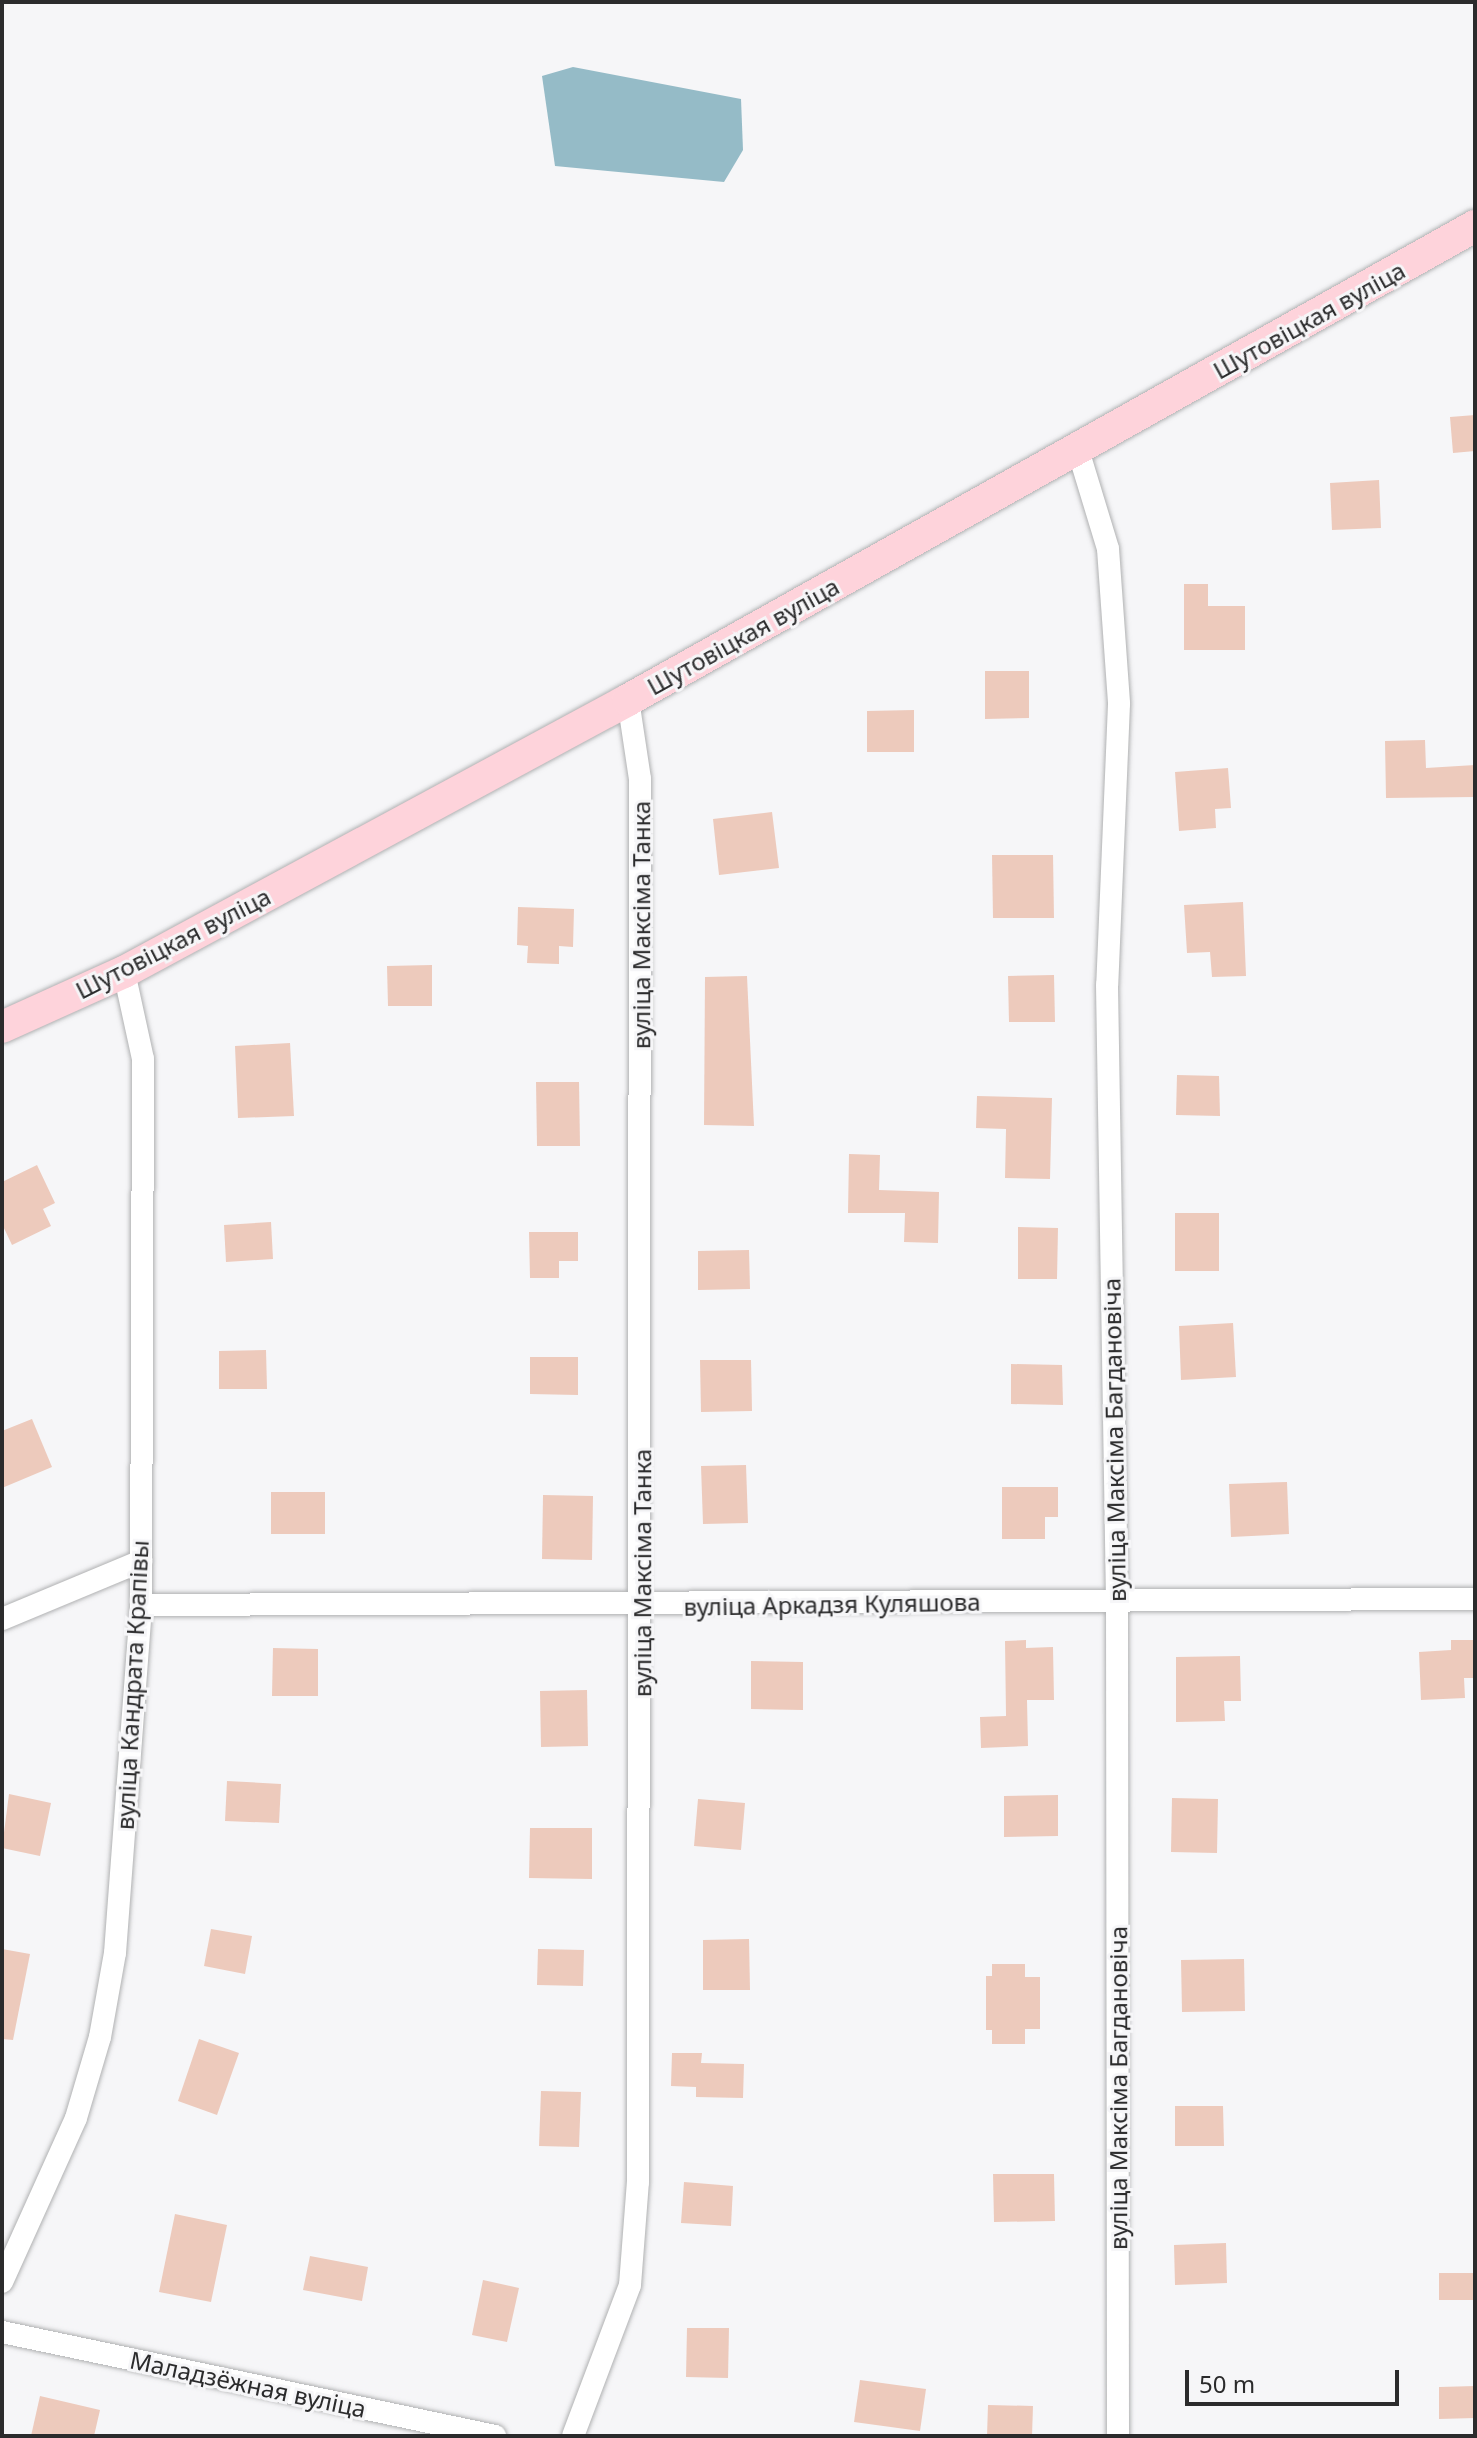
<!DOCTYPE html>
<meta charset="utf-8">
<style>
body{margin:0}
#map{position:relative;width:1477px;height:2438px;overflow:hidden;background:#f6f6f8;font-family:"Noto Sans",sans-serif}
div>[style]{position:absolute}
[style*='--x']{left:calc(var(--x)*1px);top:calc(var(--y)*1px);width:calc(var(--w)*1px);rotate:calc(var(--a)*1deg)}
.water>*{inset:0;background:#95bbc7}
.building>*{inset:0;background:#edcabc}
.roads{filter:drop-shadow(0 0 2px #b0b1b2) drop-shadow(0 0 2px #b0b1b2)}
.street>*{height:22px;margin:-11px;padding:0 11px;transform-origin:11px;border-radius:11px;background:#fff}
.secondary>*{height:32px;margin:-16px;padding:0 16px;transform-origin:16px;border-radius:16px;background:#fed3db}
span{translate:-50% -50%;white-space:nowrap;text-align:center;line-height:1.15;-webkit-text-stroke:6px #f6f6f8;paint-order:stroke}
.street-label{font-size:24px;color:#2b2b2c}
.frame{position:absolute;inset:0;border:4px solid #2b2b2c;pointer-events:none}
.scale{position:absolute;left:1185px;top:2370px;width:214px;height:36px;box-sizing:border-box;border:4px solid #2b2b2c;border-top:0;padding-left:10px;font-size:24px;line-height:28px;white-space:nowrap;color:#2b2b2c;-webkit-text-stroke:6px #f6f6f8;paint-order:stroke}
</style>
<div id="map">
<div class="water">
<i style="clip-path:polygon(573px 67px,741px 99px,743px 150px,724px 182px,555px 166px,542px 76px)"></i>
</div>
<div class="building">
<i style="clip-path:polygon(1475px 415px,1475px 451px,1453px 453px,1450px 417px)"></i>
<i style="clip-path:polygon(1379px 480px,1381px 528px,1332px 530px,1330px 483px)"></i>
<i style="clip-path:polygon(1184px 584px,1208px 584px,1208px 606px,1245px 606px,1245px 650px,1184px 650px)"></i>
<i style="clip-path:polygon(985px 671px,1029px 671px,1029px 718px,985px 719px)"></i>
<i style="clip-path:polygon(914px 710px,914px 752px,867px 752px,867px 711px)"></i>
<i style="clip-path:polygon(1425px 740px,1426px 768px,1475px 765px,1475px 797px,1386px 798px,1385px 741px)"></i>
<i style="clip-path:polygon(1228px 768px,1231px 808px,1215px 809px,1216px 828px,1179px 831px,1175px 772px)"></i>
<i style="clip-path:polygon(772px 812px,779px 868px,719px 875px,713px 819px)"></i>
<i style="clip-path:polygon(992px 855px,1053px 855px,1054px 918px,993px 918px)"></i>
<i style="clip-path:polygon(1243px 902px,1246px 976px,1212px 977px,1210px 952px,1187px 953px,1184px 905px)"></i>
<i style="clip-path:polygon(518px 907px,574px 909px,573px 947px,559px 946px,559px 964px,527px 963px,528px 946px,517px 945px)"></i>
<i style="clip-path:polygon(432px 965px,432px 1006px,388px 1006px,387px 966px)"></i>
<i style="clip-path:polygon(1054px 975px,1055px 1022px,1009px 1022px,1008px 976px)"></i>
<i style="clip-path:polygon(747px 976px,754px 1126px,704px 1125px,705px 977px)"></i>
<i style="clip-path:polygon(290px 1043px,294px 1116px,238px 1118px,235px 1046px)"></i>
<i style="clip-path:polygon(1177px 1075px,1219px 1076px,1220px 1116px,1176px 1115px)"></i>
<i style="clip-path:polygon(536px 1082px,579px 1082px,580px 1146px,537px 1146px)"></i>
<i style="clip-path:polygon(977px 1096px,1052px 1098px,1050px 1179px,1005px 1178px,1006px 1129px,976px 1128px)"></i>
<i style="clip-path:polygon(849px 1154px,880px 1155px,879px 1190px,939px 1192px,938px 1243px,904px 1242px,905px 1213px,848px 1213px)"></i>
<i style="clip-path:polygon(37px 1165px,55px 1203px,43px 1209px,51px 1226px,12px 1245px,2px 1224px,2px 1182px)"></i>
<i style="clip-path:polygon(1175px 1213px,1219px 1213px,1219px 1271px,1175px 1271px)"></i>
<i style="clip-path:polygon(271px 1222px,273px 1259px,226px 1262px,224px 1225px)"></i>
<i style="clip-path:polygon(1018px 1227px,1058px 1228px,1057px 1279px,1018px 1279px)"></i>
<i style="clip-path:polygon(529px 1232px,578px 1232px,578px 1261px,559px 1261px,559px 1278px,530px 1278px)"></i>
<i style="clip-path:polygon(749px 1250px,750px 1289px,698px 1290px,698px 1251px)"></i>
<i style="clip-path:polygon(1233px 1323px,1236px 1377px,1181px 1380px,1179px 1326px)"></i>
<i style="clip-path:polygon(266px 1350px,267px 1389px,219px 1389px,219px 1351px)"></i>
<i style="clip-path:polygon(530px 1357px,578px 1357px,578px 1395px,530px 1394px)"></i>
<i style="clip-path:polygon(700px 1360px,751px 1360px,752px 1411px,701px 1412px)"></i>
<i style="clip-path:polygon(1011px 1364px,1062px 1365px,1063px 1405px,1011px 1404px)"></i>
<i style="clip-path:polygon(32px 1419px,52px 1467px,2px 1488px,2px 1431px)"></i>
<i style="clip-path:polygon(746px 1465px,748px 1523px,703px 1524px,701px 1466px)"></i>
<i style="clip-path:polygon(1287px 1482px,1289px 1534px,1231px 1537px,1229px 1484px)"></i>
<i style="clip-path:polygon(1002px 1487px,1058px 1487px,1058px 1517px,1045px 1517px,1045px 1539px,1002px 1539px)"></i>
<i style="clip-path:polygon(271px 1492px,325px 1492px,325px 1534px,271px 1534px)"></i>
<i style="clip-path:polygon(543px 1495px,593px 1496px,592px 1560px,542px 1559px)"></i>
<i style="clip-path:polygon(1026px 1640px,1026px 1648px,1053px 1647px,1054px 1700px,1027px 1700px,1028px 1746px,981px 1748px,980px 1717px,1006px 1716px,1005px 1641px)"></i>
<i style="clip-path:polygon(1451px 1640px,1473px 1640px,1474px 1678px,1464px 1678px,1465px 1698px,1421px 1700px,1419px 1652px,1451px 1650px)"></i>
<i style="clip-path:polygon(273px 1648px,318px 1649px,318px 1696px,272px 1696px)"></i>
<i style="clip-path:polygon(1240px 1656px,1241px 1701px,1224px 1701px,1225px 1721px,1176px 1722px,1176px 1657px)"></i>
<i style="clip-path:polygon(751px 1661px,803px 1662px,803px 1710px,751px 1709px)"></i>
<i style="clip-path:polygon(587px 1690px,588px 1746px,541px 1747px,540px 1691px)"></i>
<i style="clip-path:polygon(227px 1781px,281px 1784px,279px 1823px,225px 1821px)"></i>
<i style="clip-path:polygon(9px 1794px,51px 1803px,40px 1856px,2px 1848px)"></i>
<i style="clip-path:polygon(1058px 1795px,1058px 1836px,1004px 1837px,1004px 1796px)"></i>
<i style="clip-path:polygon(1172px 1798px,1218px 1799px,1217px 1853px,1171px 1852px)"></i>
<i style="clip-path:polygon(698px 1799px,745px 1803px,741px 1850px,694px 1846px)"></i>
<i style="clip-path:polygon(530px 1828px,592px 1828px,592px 1879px,529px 1878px)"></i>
<i style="clip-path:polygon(211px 1929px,252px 1936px,245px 1974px,204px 1966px)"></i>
<i style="clip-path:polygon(749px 1939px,750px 1990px,703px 1990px,703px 1940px)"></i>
<i style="clip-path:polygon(2px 1949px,30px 1954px,13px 2040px,2px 2039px)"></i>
<i style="clip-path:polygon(538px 1949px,584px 1950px,583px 1986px,537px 1985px)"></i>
<i style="clip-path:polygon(1244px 1959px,1245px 2011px,1182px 2012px,1181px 1960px)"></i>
<i style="clip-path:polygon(992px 1964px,1025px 1964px,1025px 1977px,1040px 1977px,1040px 2029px,1025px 2029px,1025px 2044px,992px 2044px,992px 2030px,986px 2030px,986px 1976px,992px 1976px)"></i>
<i style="clip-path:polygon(199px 2039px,239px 2053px,217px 2115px,178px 2101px)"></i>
<i style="clip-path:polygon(672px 2053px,702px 2053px,701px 2063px,744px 2064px,743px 2098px,696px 2097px,696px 2087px,671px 2086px)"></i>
<i style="clip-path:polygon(541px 2091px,581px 2092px,579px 2147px,539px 2146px)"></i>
<i style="clip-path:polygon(1175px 2106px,1223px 2106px,1224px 2146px,1175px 2146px)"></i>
<i style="clip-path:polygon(993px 2174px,1054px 2174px,1055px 2221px,994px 2222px)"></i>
<i style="clip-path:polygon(684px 2182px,733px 2186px,731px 2226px,681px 2223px)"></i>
<i style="clip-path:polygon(175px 2214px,227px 2225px,211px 2302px,159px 2292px)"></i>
<i style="clip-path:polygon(1226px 2243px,1227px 2283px,1175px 2285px,1174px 2245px)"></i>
<i style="clip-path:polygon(310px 2256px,368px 2267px,362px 2301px,303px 2290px)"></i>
<i style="clip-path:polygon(1439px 2273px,1475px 2273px,1475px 2300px,1439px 2300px)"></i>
<i style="clip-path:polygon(483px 2280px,519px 2288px,507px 2342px,472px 2335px)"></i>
<i style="clip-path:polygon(687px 2328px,729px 2328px,728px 2378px,686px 2377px)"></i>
<i style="clip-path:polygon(860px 2380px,926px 2389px,920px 2431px,854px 2422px)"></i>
<i style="clip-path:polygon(1475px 2386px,1475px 2418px,1439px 2419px,1439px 2387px)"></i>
<i style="clip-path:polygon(40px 2396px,100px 2410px,94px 2436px,31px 2436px)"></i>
<i style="clip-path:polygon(988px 2405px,1033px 2406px,1032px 2436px,987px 2436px)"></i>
</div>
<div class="roads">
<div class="street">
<i style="--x:1078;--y:450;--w:103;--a:73.1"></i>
<i style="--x:1108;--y:549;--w:155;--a:85.9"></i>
<i style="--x:1119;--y:704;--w:281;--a:92.4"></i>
<i style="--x:1107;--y:985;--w:616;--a:89.07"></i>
<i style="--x:1117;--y:1601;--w:835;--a:89.93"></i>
<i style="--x:141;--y:1605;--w:1334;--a:-0.26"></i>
<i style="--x:2;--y:1619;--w:151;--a:-22.6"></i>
<i style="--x:2;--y:2282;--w:180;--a:-65.7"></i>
<i style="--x:76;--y:2118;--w:84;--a:-73.5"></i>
<i style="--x:100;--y:2037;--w:85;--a:-79.9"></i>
<i style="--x:115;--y:1953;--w:349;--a:-85.7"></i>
<i style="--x:141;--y:1605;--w:546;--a:-89.79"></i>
<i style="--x:143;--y:1059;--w:89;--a:-102.3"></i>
<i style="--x:2;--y:2332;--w:504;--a:11.91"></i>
<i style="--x:573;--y:2436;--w:161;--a:-69.3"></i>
<i style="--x:630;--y:2285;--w:103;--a:-85.6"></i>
<i style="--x:638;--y:2182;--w:1403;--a:-89.92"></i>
<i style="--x:640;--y:779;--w:80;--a:-98.6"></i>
</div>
<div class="secondary">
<i style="--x:2;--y:1027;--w:134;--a:-24.3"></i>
<i style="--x:124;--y:972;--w:573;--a:-28.35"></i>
<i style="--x:628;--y:700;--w:971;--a:-29.23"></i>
</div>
</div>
<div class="street-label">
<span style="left:1309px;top:320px;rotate:-29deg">Шутовіцкая вуліца</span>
<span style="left:743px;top:636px;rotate:-29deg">Шутовіцкая вуліца</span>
<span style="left:641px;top:925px;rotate:-90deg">вуліца Максіма Танка</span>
<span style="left:173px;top:943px;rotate:-27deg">Шутовіцкая вуліца</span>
<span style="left:1114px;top:1440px;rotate:-91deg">вуліца Максіма Багдановіча</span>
<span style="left:642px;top:1573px;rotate:-90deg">вуліца Максіма Танка</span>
<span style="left:832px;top:1604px;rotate:-1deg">вуліца Аркадзя Куляшова</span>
<span style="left:132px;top:1685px;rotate:-87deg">вуліца Кандрата Крапівы</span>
<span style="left:1118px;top:2088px;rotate:-90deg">вуліца Максіма Багдановіча</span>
<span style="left:248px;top:2384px;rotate:12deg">Маладзёжная вуліца</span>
</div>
<div class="frame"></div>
<div class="scale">50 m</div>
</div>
